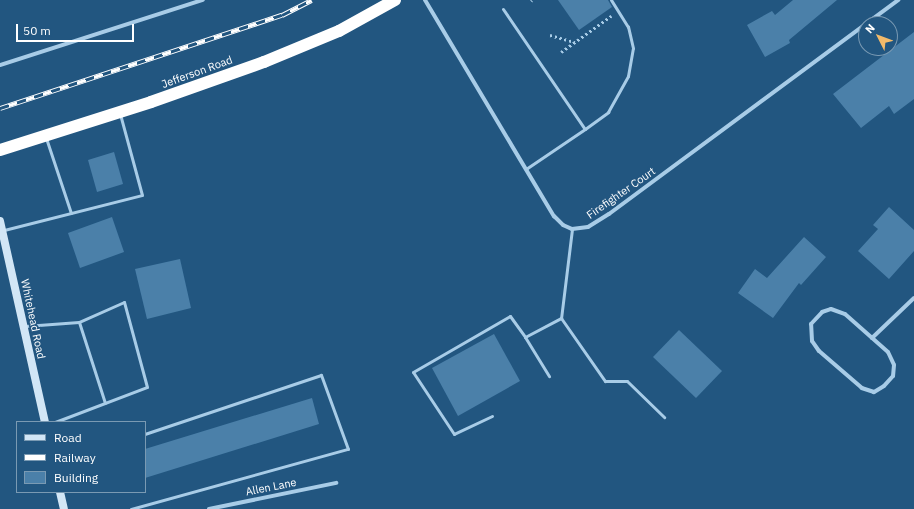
<!DOCTYPE html>
<style>
body{margin:0}
#map{position:relative;width:914px;height:509px;overflow:hidden;background:#225680;font-family:"IBM Plex Sans",sans-serif}
div>[style]{position:absolute}
[style*='--x']{left:calc(var(--x)*1px);top:calc(var(--y)*1px);width:calc(var(--w)*1px);rotate:calc(var(--a)*1deg)}
.building>*{inset:0;background:#4b80a9}
.path>*{height:2.5px;margin-top:-1.25px;transform-origin:0;background:repeating-linear-gradient(90deg,#a8cce7 0 2px,transparent 0 5px)}
.lane>*{height:3px;margin:-1.5px;padding:0 1.5px;transform-origin:1.5px;border-radius:1.5px;background:#a8cce7}
.street>*{height:4px;margin:-2px;padding:0 2px;transform-origin:2px;border-radius:2px;background:#a8cce7}
.secondary>*{height:8px;margin:-4px;padding:0 4px;transform-origin:4px;border-radius:4px;background:#d2e6f6}
.highway>*{height:12px;margin:-6px;padding:0 6px;transform-origin:6px;border-radius:6px;background:#fff}
.rail>*{height:4.5px;margin-top:-2.25px;transform-origin:0;background:repeating-linear-gradient(90deg,#225680 0 9px,#fff 0 18px);box-sizing:border-box;border-block:1px solid #fff}
span{translate:-50% -50%;white-space:nowrap;text-align:center;line-height:1.15;-webkit-text-stroke:3.5px #225680;paint-order:stroke}
.street-label{font-size:11px;color:#fff}
.legend{position:absolute;left:16px;top:421px;width:130px;height:72px;box-sizing:border-box;background:#225680;border:1px solid #7a9ab3;margin:0;padding:5px 7px;list-style:none;font-size:12px;color:#fff}
.legend li{display:flex;align-items:center;gap:8px;height:20px}
.legend b{width:20px;border:1px solid #7a9ab3}
.north{position:absolute;left:858px;top:16px;width:40px;height:40px;box-sizing:border-box;background:#225680;border:1px solid #7a9ab3;border-radius:50%;rotate:312deg;font-size:11px;font-weight:700;line-height:16px;text-align:center;color:#fff}
.north::after{content:'';display:block;margin:auto;width:14px;height:18px;background:#f2ba6a;clip-path:polygon(50% 0,100% 100%,50% 72%,0 100%)}
.scale{position:absolute;left:16px;top:24px;width:118px;height:18px;box-sizing:border-box;border:2px solid #fff;border-top:0;padding-left:5px;font-size:12px;line-height:14px;white-space:nowrap;color:#fff;-webkit-text-stroke:3px #225680;paint-order:stroke}
</style>
<div id="map">
<div class="building">
<i style="clip-path:polygon(558px 0,608px 0,612px 7px,579px 30px)"></i>
<i style="clip-path:polygon(793px 0,837px 0,789px 40px,790px 43px,765px 57px,747px 25px,772px 11px,775px 15px)"></i>
<i style="clip-path:polygon(914px 32px,914px 99px,894px 114px,889px 106px,861px 128px,833px 94px)"></i>
<i style="clip-path:polygon(114px 152px,123px 184px,97px 192px,88px 160px)"></i>
<i style="clip-path:polygon(889px 207px,914px 230px,914px 251px,889px 279px,858px 251px,878px 229px,873px 225px)"></i>
<i style="clip-path:polygon(112px 217px,124px 252px,80px 268px,68px 233px)"></i>
<i style="clip-path:polygon(804px 237px,826px 257px,801px 285px,799px 283px,773px 318px,738px 293px,755px 269px,767px 278px)"></i>
<i style="clip-path:polygon(180px 259px,191px 308px,147px 319px,135px 269px)"></i>
<i style="clip-path:polygon(679px 330px,722px 371px,696px 398px,653px 357px)"></i>
<i style="clip-path:polygon(494px 334px,520px 381px,458px 416px,432px 368px)"></i>
<i style="clip-path:polygon(312px 398px,319px 424px,145px 478px,145px 449px)"></i>
</div>
<div class="path">
<i style="--x:531;--y:1;--w:1;--a:-45"></i>
<i style="--x:550;--y:35;--w:26;--a:16"></i>
<i style="--x:561;--y:52;--w:62;--a:-35.8"></i>
</div>
<div class="lane">
<i style="--x:503;--y:9;--w:145;--a:55.7"></i>
<i style="--x:585;--y:129;--w:71;--a:145.9"></i>
<i style="--x:585;--y:129;--w:29;--a:-36"></i>
<i style="--x:608;--y:112;--w:41;--a:-60.9"></i>
<i style="--x:628;--y:76;--w:28;--a:-80"></i>
<i style="--x:633;--y:48;--w:22;--a:-103"></i>
<i style="--x:628;--y:27;--w:32;--a:-122"></i>
<i style="--x:46;--y:138;--w:79;--a:71.6"></i>
<i style="--x:572;--y:229;--w:90;--a:97"></i>
<i style="--x:561;--y:318;--w:77;--a:55.1"></i>
<i style="--x:605;--y:381;--w:22;--a:0"></i>
<i style="--x:627;--y:381;--w:52;--a:44.2"></i>
<i style="--x:4;--y:230;--w:142;--a:-14.2"></i>
<i style="--x:142;--y:195;--w:84;--a:-105.2"></i>
<i style="--x:25;--y:326;--w:54;--a:-4.2"></i>
<i style="--x:79;--y:322;--w:85;--a:72.2"></i>
<i style="--x:525;--y:337;--w:46;--a:58.4"></i>
<i style="--x:492;--y:416;--w:42;--a:154.7"></i>
<i style="--x:454;--y:434;--w:74;--a:-123.5"></i>
<i style="--x:413;--y:372;--w:112;--a:-30"></i>
<i style="--x:510;--y:316;--w:26;--a:54"></i>
<i style="--x:525;--y:337;--w:41;--a:-27.8"></i>
<i style="--x:55;--y:422;--w:98;--a:-20.8"></i>
<i style="--x:147;--y:387;--w:88;--a:-105.1"></i>
<i style="--x:124;--y:302;--w:49;--a:156"></i>
<i style="--x:131;--y:509;--w:225;--a:-15.5"></i>
<i style="--x:348;--y:449;--w:79;--a:-110"></i>
<i style="--x:321;--y:375;--w:186;--a:161.5"></i>
</div>
<div class="street">
<i style="--x:425;--y:0;--w:252;--a:59.2"></i>
<i style="--x:554;--y:216;--w:13;--a:45"></i>
<i style="--x:563;--y:225;--w:10;--a:24"></i>
<i style="--x:572;--y:229;--w:16;--a:-7"></i>
<i style="--x:588;--y:227;--w:25;--a:-32"></i>
<i style="--x:609;--y:214;--w:360;--a:-36.5"></i>
<i style="--x:0;--y:65;--w:213;--a:-17.8"></i>
<i style="--x:831;--y:309;--w:15;--a:20"></i>
<i style="--x:845;--y:314;--w:57;--a:41.5"></i>
<i style="--x:888;--y:352;--w:14;--a:65"></i>
<i style="--x:894;--y:365;--w:11;--a:95"></i>
<i style="--x:893;--y:376;--w:13;--a:132"></i>
<i style="--x:884;--y:386;--w:12;--a:149"></i>
<i style="--x:874;--y:392;--w:13;--a:-162"></i>
<i style="--x:862;--y:388;--w:57;--a:-139.3"></i>
<i style="--x:819;--y:351;--w:12;--a:-125"></i>
<i style="--x:812;--y:341;--w:17;--a:-93"></i>
<i style="--x:811;--y:324;--w:16;--a:-47"></i>
<i style="--x:822;--y:312;--w:9;--a:-18"></i>
<i style="--x:872;--y:338;--w:58;--a:-43.6"></i>
<i style="--x:209;--y:509;--w:130;--a:-11.6"></i>
</div>
<div class="secondary">
<i style="--x:0;--y:221;--w:206;--a:77.4"></i>
<i style="--x:60;--y:492;--w:17;--a:77"></i>
</div>
<div class="highway">
<i style="--x:0;--y:150;--w:158;--a:-17.6"></i>
<i style="--x:151;--y:102;--w:120;--a:-19.5"></i>
<i style="--x:264;--y:62;--w:81;--a:-22.5"></i>
<i style="--x:339;--y:31;--w:64;--a:-29"></i>
</div>
<div class="rail">
<i style="--x:0;--y:108;--w:297;--a:-18.3"></i>
<i style="--x:282;--y:15;--w:33;--a:-27"></i>
</div>
<div class="street-label">
<span style="left:197px;top:72px;rotate:-20deg">Jefferson Road</span>
<span style="left:621px;top:193px;rotate:-35deg">Firefighter Court</span>
<span style="left:33px;top:319px;rotate:78deg">Whitehead Road</span>
<span style="left:271px;top:487px;rotate:-11deg">Allen Lane</span>
</div>
<ul class="legend">
<li><b style="height:5px;background:#d2e6f6"></b>Road</li>
<li><b style="height:5px;background:#fff"></b>Railway</li>
<li><b style="height:11px;background:#4b80a9"></b>Building</li>
</ul>
<div class="north">N</div>
<div class="scale">50 m</div>
</div>
